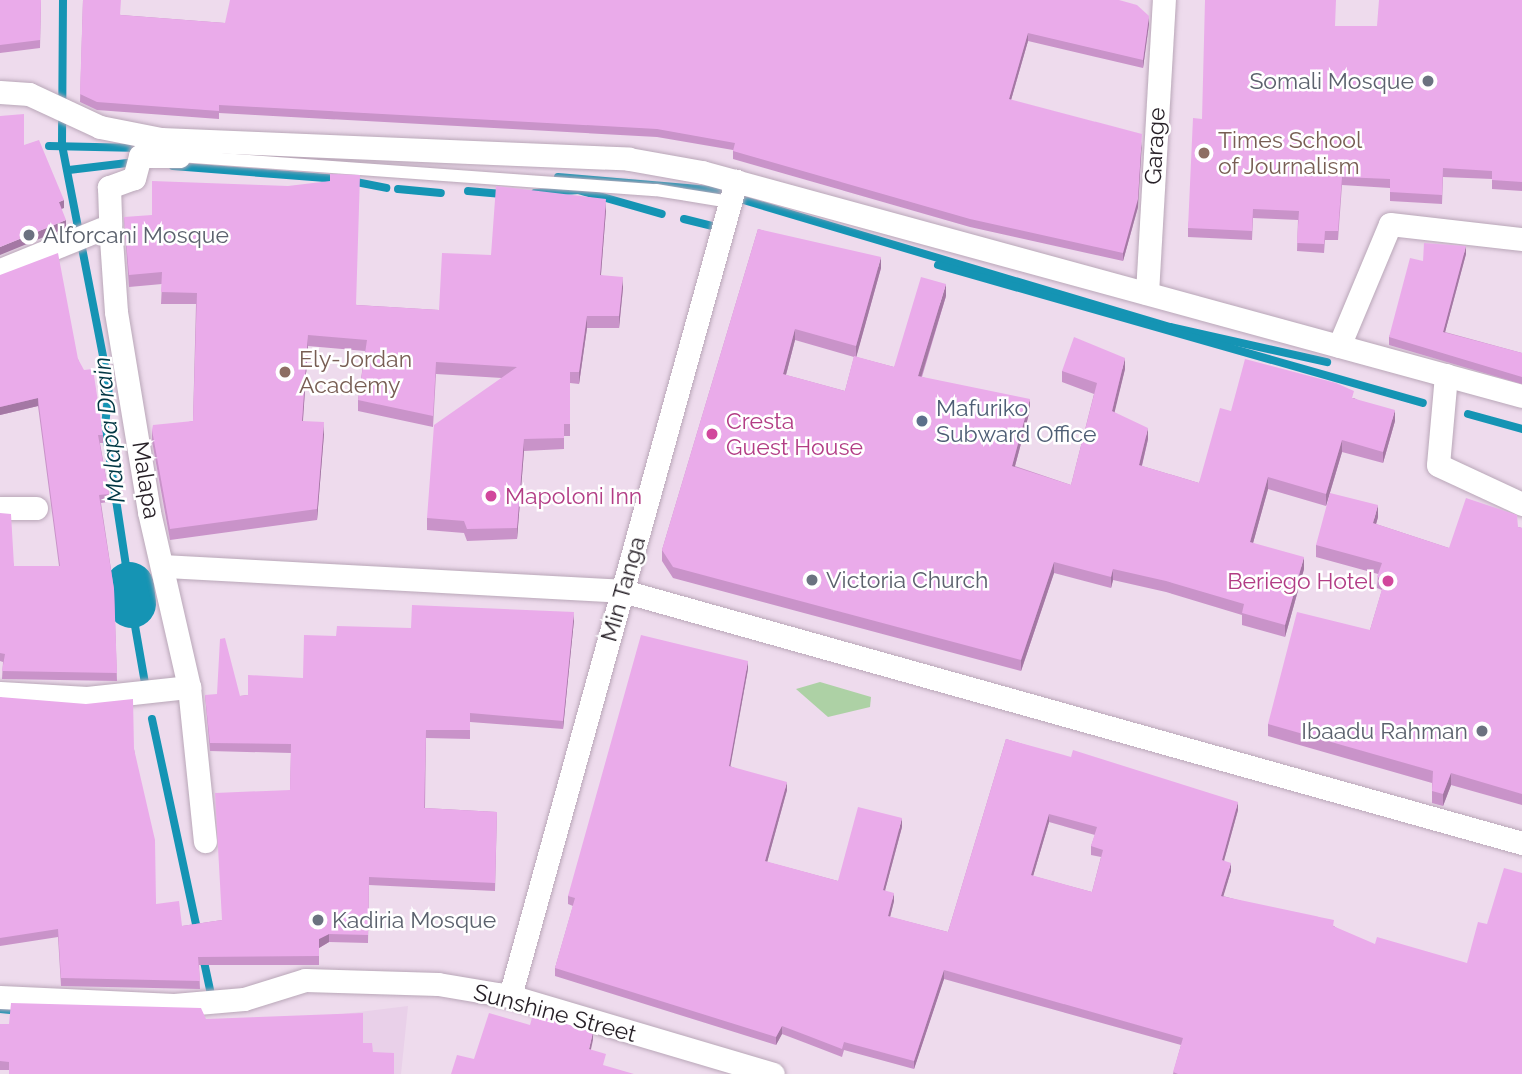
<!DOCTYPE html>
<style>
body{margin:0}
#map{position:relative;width:1522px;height:1074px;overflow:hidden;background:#eedbed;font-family:Raleway,sans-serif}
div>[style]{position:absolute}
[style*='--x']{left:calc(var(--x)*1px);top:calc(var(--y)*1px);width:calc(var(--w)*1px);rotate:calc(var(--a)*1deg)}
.built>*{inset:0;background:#e9d0e9}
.green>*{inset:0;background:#add1a5}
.stream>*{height:8px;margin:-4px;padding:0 4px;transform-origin:4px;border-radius:4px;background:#1594b4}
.river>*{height:49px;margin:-24.5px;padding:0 24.5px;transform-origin:24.5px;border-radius:24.5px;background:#1594b4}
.roads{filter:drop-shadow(0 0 2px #b9a7b8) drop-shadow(0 0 2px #b9a7b8)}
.lane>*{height:12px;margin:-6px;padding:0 6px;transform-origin:6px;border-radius:6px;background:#fff}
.street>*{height:23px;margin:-11.5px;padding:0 11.5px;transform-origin:11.5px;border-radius:11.5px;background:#fff}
.wall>*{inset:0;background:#c993c9}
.shaded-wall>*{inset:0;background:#a478a4}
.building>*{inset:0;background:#eaabea}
.dots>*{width:19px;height:19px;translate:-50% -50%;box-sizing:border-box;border:4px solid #fff;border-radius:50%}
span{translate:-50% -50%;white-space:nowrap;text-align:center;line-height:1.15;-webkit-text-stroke:5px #fff;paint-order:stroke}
.worship-label{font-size:23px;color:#5b616d}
.right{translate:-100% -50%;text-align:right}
.left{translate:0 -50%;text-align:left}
.education-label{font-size:23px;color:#785e54}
.street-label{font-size:23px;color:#261f26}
.service-label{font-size:23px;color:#4e5e75}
.hotel-label{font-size:23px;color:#b23c85}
.water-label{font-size:24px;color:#013643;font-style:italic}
</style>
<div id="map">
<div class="built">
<i style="clip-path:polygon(408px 1006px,401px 1074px,242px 1074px,237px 1027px)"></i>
</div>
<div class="green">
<i style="clip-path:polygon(820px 682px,871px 697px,870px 707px,828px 717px,796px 689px)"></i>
</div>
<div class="stream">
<i style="--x:63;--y:0;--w:145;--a:90.4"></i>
<i style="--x:62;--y:145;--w:246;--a:79"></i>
<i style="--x:109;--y:386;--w:41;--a:95.6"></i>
<i style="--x:105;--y:427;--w:161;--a:81.4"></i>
<i style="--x:49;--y:146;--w:92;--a:1.2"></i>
<i style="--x:173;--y:166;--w:166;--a:4.5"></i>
<i style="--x:69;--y:170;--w:67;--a:-6.8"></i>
<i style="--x:558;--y:177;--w:153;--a:4.9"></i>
<i style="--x:710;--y:190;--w:480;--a:16.6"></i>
<i style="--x:1170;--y:327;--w:161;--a:12.6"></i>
<i style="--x:351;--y:181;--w:36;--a:11"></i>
<i style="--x:398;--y:189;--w:43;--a:5.3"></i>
<i style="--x:468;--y:191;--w:37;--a:5"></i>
<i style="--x:535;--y:193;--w:43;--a:-4"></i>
<i style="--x:578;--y:190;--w:87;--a:15.9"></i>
<i style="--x:684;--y:219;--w:38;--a:14"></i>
<i style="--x:938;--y:265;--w:504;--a:15.88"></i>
<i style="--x:1468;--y:414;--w:56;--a:15.5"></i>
<i style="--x:131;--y:603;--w:87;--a:80.1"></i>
<i style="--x:152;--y:719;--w:220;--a:77.9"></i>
<i style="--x:203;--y:957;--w:43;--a:77.9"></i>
<i style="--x:0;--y:1009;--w:18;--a:6"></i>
</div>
<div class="river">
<i style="--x:129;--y:586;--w:17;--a:83"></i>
</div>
<div class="roads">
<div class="lane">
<i style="--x:179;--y:156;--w:478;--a:4.1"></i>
<i style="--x:656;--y:190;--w:75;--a:9.2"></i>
</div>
<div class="street">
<i style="--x:0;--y:92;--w:29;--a:4"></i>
<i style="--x:29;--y:94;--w:78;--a:24.9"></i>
<i style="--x:100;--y:127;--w:62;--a:11.1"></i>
<i style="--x:161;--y:139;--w:468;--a:2.4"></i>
<i style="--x:629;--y:159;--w:74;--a:10.1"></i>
<i style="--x:702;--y:172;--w:850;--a:15.28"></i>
<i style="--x:179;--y:156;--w:39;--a:180"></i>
<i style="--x:140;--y:156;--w:23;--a:105"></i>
<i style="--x:134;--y:178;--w:27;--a:160"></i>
<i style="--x:109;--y:187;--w:37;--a:88"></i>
<i style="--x:110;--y:224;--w:88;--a:86.1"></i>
<i style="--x:116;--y:312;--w:203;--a:80.6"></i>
<i style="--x:149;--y:512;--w:180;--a:77.1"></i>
<i style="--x:189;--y:687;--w:155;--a:84.1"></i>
<i style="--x:0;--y:270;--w:109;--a:-22.1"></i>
<i style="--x:1147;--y:293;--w:293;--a:-86.7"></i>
<i style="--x:1339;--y:346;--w:132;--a:-67.3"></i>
<i style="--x:1390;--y:224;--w:133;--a:6.5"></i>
<i style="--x:1446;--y:375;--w:90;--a:95.1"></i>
<i style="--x:1438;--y:465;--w:93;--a:24.9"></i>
<i style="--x:0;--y:508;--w:36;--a:0"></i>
<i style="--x:164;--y:566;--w:460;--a:3.1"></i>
<i style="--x:623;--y:591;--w:934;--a:15.66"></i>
<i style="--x:0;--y:693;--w:87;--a:3.3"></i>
<i style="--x:87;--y:698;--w:103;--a:-6.2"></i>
<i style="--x:510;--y:996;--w:846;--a:-74.5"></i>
<i style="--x:0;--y:997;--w:174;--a:2.6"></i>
<i style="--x:174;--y:1005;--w:70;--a:-4.9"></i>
<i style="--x:244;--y:999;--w:64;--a:-17.3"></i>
<i style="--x:305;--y:980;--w:133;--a:1.7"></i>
<i style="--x:438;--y:984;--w:73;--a:9.5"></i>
<i style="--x:510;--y:996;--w:274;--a:16.5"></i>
</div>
</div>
<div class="wall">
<i style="clip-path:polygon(0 0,41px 0,40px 48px,0 53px)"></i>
<i style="clip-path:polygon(83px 0,121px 15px,225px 23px,1149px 24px,1143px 68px,1028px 41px,1011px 100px,1138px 207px,1123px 261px,970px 227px,733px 159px,733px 150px,657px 137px,219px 113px,219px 119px,97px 110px,80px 102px)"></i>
<i style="clip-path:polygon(1522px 0,1522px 191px,1492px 189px,1492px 179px,1443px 177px,1442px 204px,1390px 201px,1390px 188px,1342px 185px,1338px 240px,1325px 240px,1324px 253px,1297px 251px,1298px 220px,1253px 218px,1252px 240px,1188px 237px,1188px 228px,1202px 119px,1336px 26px,1377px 26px)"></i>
<i style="clip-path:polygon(606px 210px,601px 275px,623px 288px,619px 328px,587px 328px,579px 384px,570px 383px,570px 436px,564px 436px,564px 449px,524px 451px,517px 539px,467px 541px,464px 533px,427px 530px,427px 518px,502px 378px,436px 374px,433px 427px,358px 411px,358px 400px,365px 351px,308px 346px,303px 421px,324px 434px,317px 520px,170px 540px,152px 441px,152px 430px,193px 421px,196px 304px,161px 304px,162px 284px,129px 287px,124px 217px,357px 305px,439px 310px,491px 255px)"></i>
<i style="clip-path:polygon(evenodd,758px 229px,881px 268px,856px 357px,894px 367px,946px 296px,922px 377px,1030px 410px,1015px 466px,1071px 485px,1094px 394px,1062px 382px,1062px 371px,1125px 369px,1114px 412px,1148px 439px,1142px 466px,1199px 483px,1231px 411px,1354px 398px,1395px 421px,1383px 463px,1342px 452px,1326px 506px,1268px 489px,1253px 543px,1304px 569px,1285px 637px,1242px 625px,1242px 615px,1166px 592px,1113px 580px,1111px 588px,1054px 573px,1021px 671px,673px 578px,662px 561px,662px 550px,758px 229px,795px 340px,854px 357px,845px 391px,786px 375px,795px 340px)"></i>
<i style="clip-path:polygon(1466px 254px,1445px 332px,1522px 353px,1522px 384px,1389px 345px,1389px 337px,1423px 261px)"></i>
<i style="clip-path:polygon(0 275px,78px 359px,103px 435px,103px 443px,100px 443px,109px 494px,109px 502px,101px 503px,114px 589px,117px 681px,2px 679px,3px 662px,0 661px,0 513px,14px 566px,59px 566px,38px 406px,0 415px)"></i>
<i style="clip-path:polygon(1378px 517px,1376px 524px,1449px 548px,1518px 527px,1522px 528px,1522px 805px,1451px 785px,1443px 806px,1432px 803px,1432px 783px,1268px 736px,1268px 724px,1370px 630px,1382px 590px,1377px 588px,1378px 574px,1316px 557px,1316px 545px)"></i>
<i style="clip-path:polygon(574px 620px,563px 729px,470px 722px,470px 739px,426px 738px,425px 808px,497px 812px,495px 891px,369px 885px,368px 943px,329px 942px,319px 948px,319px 965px,199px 965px,200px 989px,61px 986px,58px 937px,0 946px,0 697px,134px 749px,156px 904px,182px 926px,222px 920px,290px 790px,291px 753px,210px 751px,205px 695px,240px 696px,248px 695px,303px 678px,336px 636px,411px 628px)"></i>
<i style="clip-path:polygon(evenodd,748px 669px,730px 766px,787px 790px,767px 862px,838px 881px,902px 827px,885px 890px,894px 901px,890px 917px,948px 932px,1006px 739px,1238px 810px,1224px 860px,1231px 871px,1223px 896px,1334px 926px,1522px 1074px,1173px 1074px,1181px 1045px,944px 979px,914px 1069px,844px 1050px,842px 1057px,782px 1034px,776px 1045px,555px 976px,555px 968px,573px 906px,568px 904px,568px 896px,748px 669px,1049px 822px,1095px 835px,1091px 846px,1091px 855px,1101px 857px,1092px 892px,1033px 876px,1049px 822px)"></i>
<i style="clip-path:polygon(0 1024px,9px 1024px,9px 1070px,0 1070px)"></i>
</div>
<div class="shaded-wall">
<i style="clip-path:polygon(1149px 16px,1149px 24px,1143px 68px,1143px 60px)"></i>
<i style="clip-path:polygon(1028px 33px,1028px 41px,1009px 107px,1009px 99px)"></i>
<i style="clip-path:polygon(1142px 142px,1138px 207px,1123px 261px,1123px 253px)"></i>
<i style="clip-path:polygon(606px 199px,606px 210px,600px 286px,600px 275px)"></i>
<i style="clip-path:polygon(64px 200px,64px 208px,59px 210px,59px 202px)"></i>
<i style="clip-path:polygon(66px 220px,66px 228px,0 255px,0 247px)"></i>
<i style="clip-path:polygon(1466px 246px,1466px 254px,1443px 340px,1443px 332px)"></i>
<i style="clip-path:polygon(881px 257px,881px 268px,856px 358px,856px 346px)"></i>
<i style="clip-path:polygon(623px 277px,623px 288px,619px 328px,619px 316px)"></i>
<i style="clip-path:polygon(946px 284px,946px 296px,918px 387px,918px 376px)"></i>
<i style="clip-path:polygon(587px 316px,587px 328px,579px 384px,579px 372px)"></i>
<i style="clip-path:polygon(795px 329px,795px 340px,783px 386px,783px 374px)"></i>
<i style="clip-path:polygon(308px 335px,308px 346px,302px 432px,302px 421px)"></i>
<i style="clip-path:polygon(1125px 358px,1125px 369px,1112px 423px,1112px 411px)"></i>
<i style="clip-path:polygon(38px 398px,38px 406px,0 415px,0 407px)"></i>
<i style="clip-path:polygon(1030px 399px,1030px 410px,1012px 477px,1012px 466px)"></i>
<i style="clip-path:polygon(1395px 410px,1395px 421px,1383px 463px,1383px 452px)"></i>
<i style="clip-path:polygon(324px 422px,324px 434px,317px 520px,317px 509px)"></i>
<i style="clip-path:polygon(1148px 428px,1148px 439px,1139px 477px,1139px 465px)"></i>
<i style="clip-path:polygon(524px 439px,524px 451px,517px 539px,517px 528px)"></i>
<i style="clip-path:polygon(1342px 440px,1342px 452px,1326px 506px,1326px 494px)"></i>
<i style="clip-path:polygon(1268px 477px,1268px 489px,1250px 554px,1250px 542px)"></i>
<i style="clip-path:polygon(1378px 505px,1378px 517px,1373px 535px,1373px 523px)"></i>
<i style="clip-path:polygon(1304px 557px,1304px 569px,1285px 637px,1285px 625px)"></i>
<i style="clip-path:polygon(1054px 562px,1054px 573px,1021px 671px,1021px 660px)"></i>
<i style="clip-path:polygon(1113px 569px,1113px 580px,1111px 588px,1111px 577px)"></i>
<i style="clip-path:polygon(574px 612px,574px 620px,563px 729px,563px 721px)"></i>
<i style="clip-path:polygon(748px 661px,748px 669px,729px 774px,729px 766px)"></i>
<i style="clip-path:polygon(1451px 773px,1451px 785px,1443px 806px,1443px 794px)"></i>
<i style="clip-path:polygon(787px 782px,787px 790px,765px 870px,765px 861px)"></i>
<i style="clip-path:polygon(1238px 802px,1238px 810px,1222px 868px,1222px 860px)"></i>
<i style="clip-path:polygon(1049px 814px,1049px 822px,1031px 883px,1031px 875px)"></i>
<i style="clip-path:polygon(902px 818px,902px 827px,883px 898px,883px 890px)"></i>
<i style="clip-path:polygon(1231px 863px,1231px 871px,1221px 904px,1221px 896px)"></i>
<i style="clip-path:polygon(894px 893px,894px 901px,888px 925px,888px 916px)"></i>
<i style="clip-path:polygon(329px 934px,329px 942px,319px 948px,319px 939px)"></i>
<i style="clip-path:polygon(944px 970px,944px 979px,914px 1069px,914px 1061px)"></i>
<i style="clip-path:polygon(782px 1026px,782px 1034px,776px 1045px,776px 1037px)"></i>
<i style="clip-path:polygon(593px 1032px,593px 1040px,589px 1058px,589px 1049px)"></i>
</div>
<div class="building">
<i style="clip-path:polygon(0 0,41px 0,40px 40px,0 45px)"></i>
<i style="clip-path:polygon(83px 0,121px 0,120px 15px,225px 23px,230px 0,1119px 0,1137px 5px,1149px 16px,1143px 60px,1028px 33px,1009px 99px,1142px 134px,1138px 199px,1123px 253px,970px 219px,733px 151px,735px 143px,657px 129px,219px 105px,219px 111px,97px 102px,80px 94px)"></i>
<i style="clip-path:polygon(1205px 0,1336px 0,1335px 26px,1377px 26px,1379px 0,1522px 0,1522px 182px,1492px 180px,1492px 171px,1443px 168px,1442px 195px,1390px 192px,1390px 179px,1342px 177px,1338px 231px,1325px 231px,1324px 244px,1297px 243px,1299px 211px,1253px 209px,1252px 231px,1188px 228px,1193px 118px,1202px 119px)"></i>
<i style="clip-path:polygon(24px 114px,24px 145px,39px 140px,64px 200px,59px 202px,66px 220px,0 247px,0 116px)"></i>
<i style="clip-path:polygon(330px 174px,360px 175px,356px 305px,439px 310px,442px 253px,491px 255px,496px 186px,606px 199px,600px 275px,623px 277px,619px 316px,587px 316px,579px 372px,570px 372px,570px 424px,564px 424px,564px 438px,524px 439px,517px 528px,467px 529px,464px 521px,427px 518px,434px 425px,517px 367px,436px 362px,433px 416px,358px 400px,367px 340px,308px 335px,302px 421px,324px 422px,317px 509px,170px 529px,152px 430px,153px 425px,193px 421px,197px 293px,161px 292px,162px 272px,129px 275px,124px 217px,152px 215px,152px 181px,288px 186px,330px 181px)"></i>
<i style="clip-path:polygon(758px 229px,881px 257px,856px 346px,795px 329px,783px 374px,845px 391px,854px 356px,894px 367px,921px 277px,946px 284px,918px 376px,1030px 399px,1012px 466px,1071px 485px,1097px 383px,1062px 371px,1074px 337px,1125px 358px,1112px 411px,1148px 428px,1139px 465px,1199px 483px,1220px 408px,1231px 411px,1245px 359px,1336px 383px,1354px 391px,1352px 398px,1395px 410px,1383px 452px,1342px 440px,1326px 494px,1268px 477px,1250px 542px,1304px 557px,1285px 625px,1242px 613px,1244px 604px,1166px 581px,1113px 569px,1111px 577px,1054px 562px,1021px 660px,673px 567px,662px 550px)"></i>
<i style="clip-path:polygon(1424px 243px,1466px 246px,1443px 332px,1522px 353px,1522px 377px,1389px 337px,1410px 258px,1423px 261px)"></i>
<i style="clip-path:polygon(58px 253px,78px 359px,84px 370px,93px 369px,103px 435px,98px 435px,109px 494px,99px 495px,114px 589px,117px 673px,2px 671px,5px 654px,0 653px,0 513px,11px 514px,14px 566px,60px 566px,38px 398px,0 407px,0 275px)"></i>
<i style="clip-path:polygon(1330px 493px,1378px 505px,1373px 523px,1449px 548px,1466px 498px,1517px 515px,1518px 527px,1522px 528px,1522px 794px,1451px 773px,1443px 794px,1432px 791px,1433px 771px,1268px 724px,1297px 612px,1370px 630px,1385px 579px,1377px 577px,1382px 563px,1316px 545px)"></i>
<i style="clip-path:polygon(412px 605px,574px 612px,563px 721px,470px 713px,470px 730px,426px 730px,424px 808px,497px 812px,495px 883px,369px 877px,368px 935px,329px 934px,319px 939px,319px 956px,198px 957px,200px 981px,61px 978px,58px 929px,0 938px,0 697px,86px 704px,133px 699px,134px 749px,155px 840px,156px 904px,179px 901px,182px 926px,222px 920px,215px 793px,290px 790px,291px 744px,210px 743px,205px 695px,217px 694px,220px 639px,225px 638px,240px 696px,248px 695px,248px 675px,303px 678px,304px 635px,336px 636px,337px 626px,411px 628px)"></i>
<i style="clip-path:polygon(evenodd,641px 635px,748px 661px,729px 766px,787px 782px,765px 861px,838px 881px,858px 807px,902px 818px,883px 890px,894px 893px,888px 916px,948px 932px,1006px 739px,1071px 757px,1073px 750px,1238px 802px,1222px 860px,1231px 863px,1221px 896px,1334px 920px,1333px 926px,1375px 944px,1377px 937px,1467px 963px,1478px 922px,1487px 924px,1504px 868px,1522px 873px,1522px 1074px,1178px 1074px,1173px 1072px,1183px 1038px,944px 970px,914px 1061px,844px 1042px,842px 1049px,782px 1026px,776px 1037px,555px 968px,575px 898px,568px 896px,641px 635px,1049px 814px,1097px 827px,1091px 846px,1103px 850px,1092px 892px,1031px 875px,1049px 814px)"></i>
<i style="clip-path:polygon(11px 1003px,201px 1008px,206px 1019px,363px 1013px,363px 1043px,372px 1043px,373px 1052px,394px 1053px,394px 1074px,9px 1074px,9px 1062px,0 1061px,0 1024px,9px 1024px)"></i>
<i style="clip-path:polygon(489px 1013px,530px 1025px,533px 1014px,593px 1032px,589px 1049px,606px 1054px,603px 1065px,634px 1074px,451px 1074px,457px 1055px,474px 1059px)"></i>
</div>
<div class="dots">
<i style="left:1428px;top:81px;background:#6b7280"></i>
<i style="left:1204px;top:153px;background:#8d6e63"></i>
<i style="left:29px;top:235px;background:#6b7280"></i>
<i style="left:285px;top:372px;background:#8d6e63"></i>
<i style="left:922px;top:421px;background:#5c6f8a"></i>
<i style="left:712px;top:434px;background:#d1479c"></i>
<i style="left:491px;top:496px;background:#d1479c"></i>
<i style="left:812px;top:580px;background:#6b7280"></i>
<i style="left:1388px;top:581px;background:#d1479c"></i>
<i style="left:1482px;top:731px;background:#6b7280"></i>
<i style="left:318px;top:920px;background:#6b7280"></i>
</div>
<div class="worship-label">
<span class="right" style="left:1414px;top:81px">Somali Mosque</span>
<span class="left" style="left:43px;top:235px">Alforcani Mosque</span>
<span class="left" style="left:826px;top:580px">Victoria Church</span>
<span class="right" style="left:1468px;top:731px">Ibaadu Rahman</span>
<span class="left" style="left:332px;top:920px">Kadiria Mosque</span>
</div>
<div class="education-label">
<span class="left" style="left:1218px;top:153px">Times School<br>of Journalism</span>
<span class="left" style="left:299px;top:372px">Ely-Jordan<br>Academy</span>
</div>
<div class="street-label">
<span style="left:1155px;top:146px;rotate:-87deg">Garage</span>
<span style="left:146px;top:480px;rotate:81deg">Malapa</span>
<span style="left:623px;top:589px;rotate:-74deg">Min Tanga</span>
<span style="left:555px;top:1013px;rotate:15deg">Sunshine Street</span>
</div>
<div class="service-label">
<span class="left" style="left:936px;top:421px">Mafuriko<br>Subward Office</span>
</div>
<div class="hotel-label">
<span class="left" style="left:726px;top:434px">Cresta<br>Guest House</span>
<span class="left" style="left:505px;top:496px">Mapoloni Inn</span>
<span class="right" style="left:1374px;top:581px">Beriego Hotel</span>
</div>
<div class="water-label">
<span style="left:109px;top:430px;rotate:-96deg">Malapa Drain</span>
</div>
</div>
